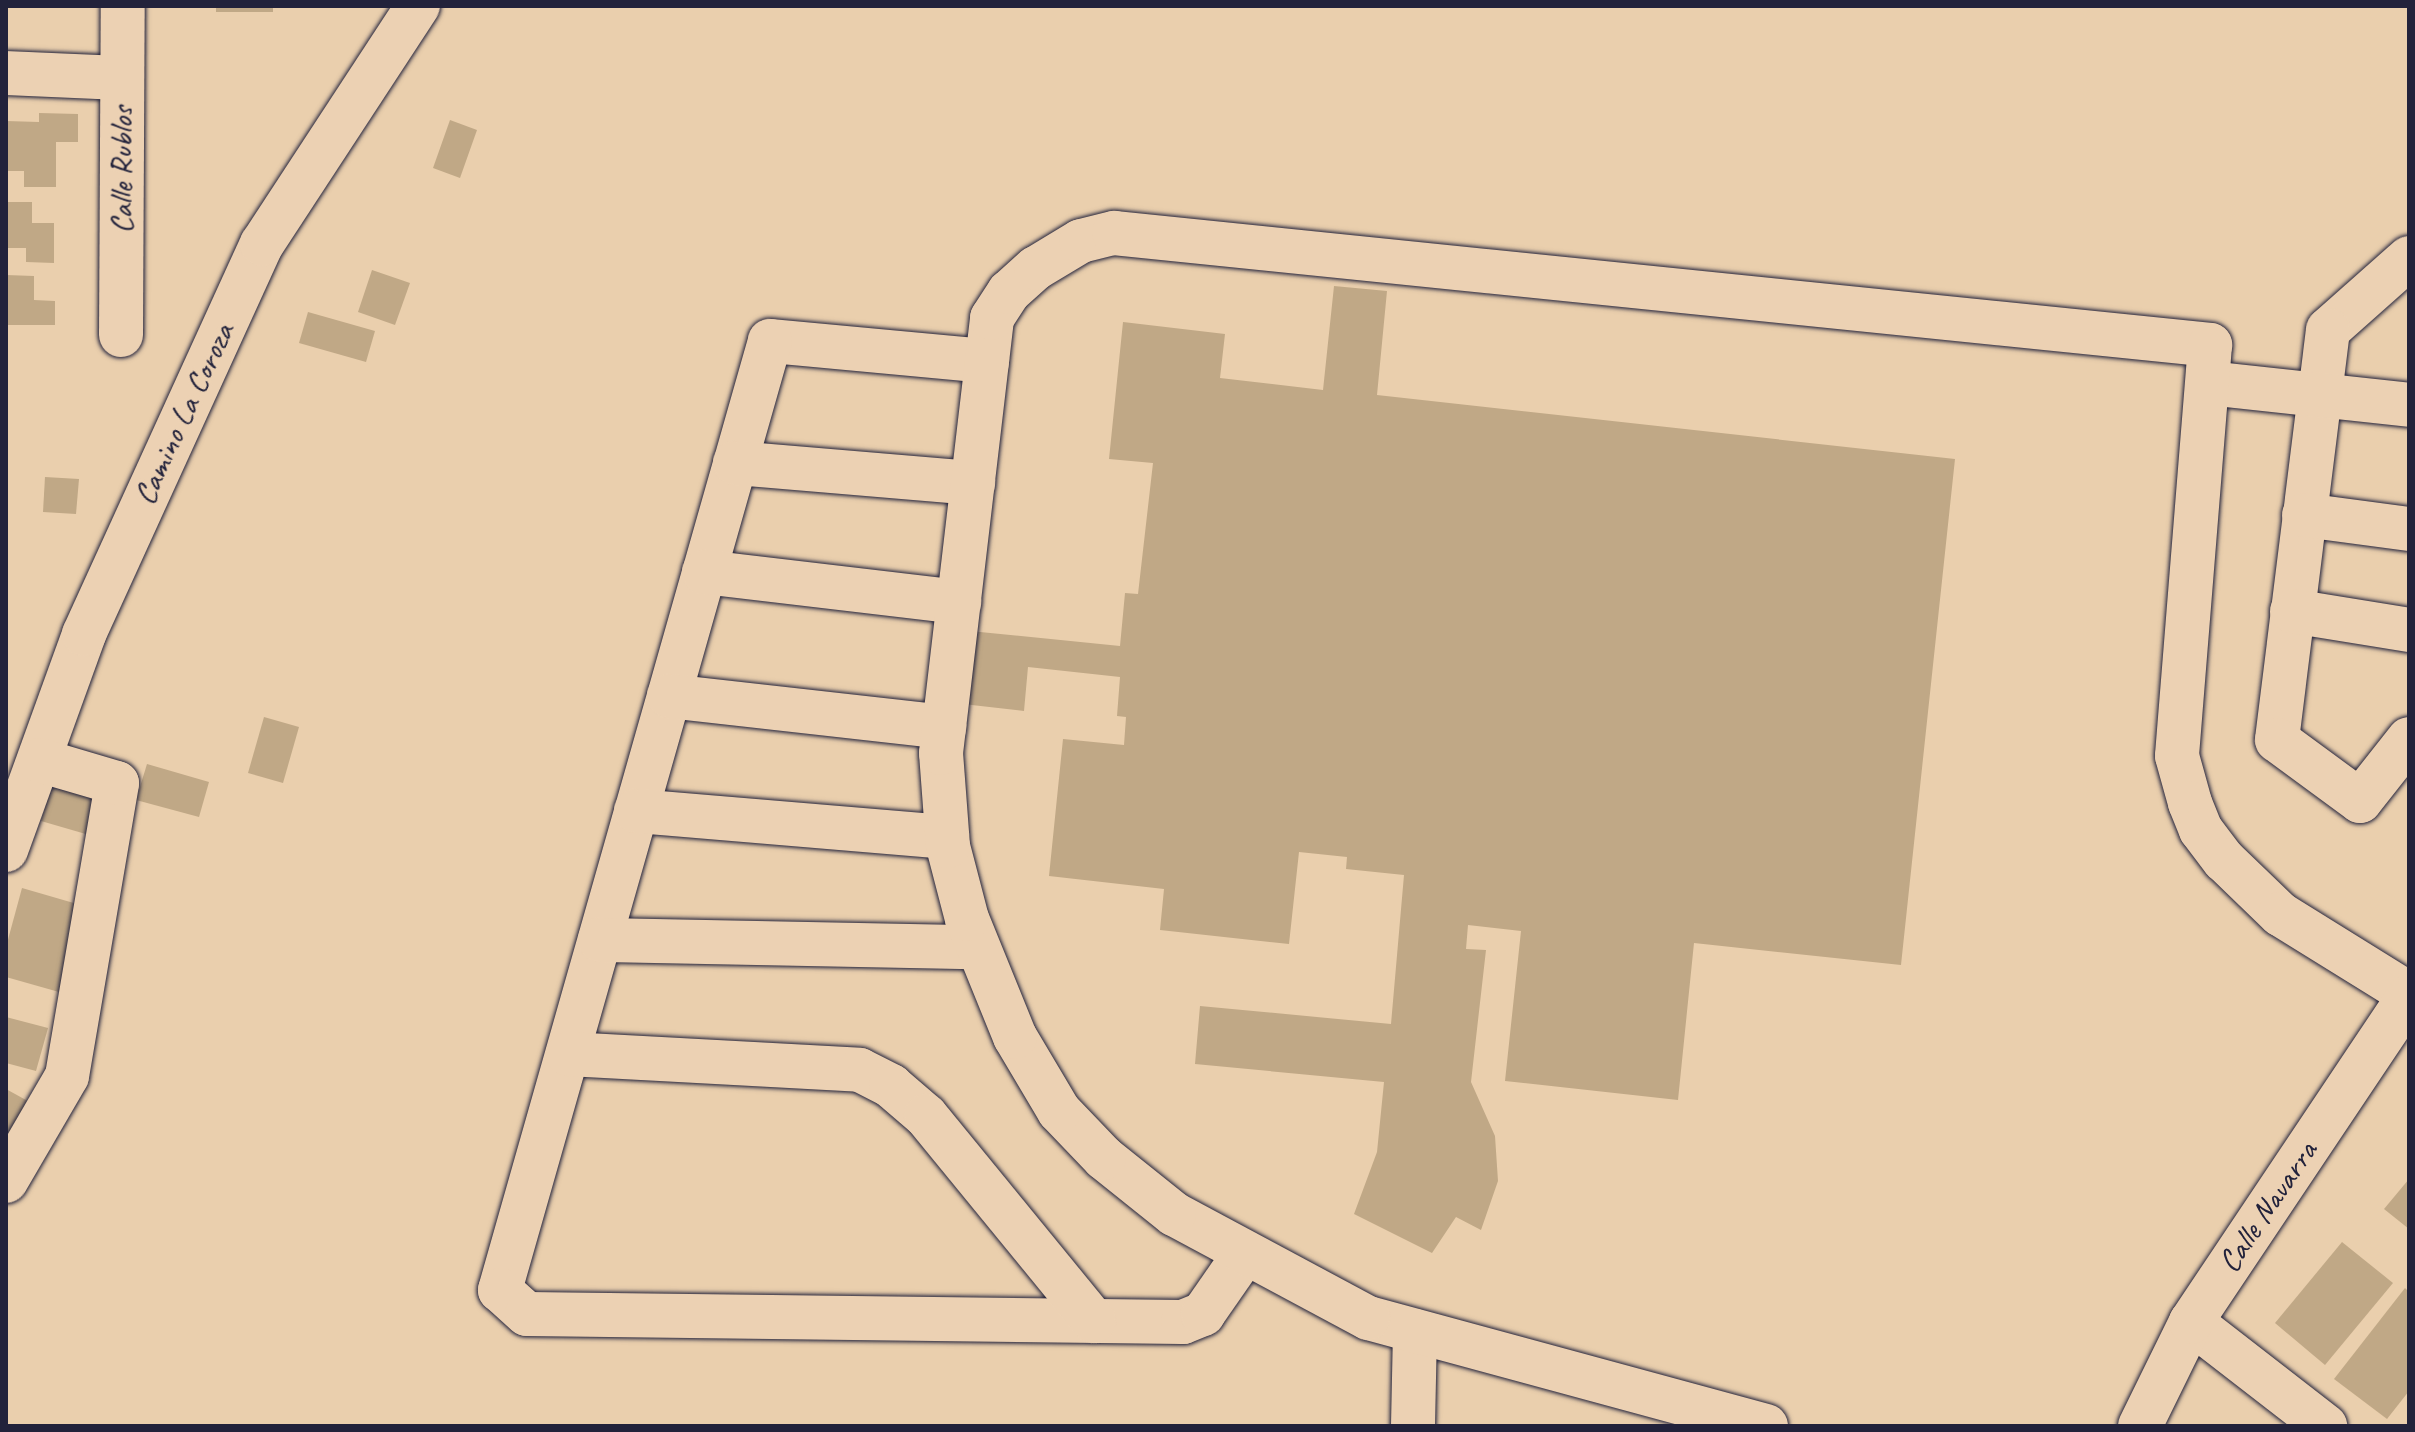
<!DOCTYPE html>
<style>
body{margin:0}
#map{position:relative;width:2415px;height:1432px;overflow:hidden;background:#eacfad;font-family:Caveat,sans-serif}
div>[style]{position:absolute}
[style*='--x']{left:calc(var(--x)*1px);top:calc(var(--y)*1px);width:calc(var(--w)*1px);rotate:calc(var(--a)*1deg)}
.building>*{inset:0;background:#c0a886}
.roads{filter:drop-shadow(0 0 2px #22223b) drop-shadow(0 0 2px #22223b)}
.minor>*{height:44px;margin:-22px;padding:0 22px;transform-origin:22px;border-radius:22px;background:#ecd1b3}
span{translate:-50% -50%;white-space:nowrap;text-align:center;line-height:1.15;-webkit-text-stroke:7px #ecd1b3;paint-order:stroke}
.street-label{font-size:32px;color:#22223b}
.frame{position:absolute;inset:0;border:8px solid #22223b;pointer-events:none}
</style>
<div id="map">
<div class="building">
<i style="clip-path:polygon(216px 6px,273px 6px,273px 12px,216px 12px)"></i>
<i style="clip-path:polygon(39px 113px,78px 114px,78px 142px,56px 142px,56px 187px,24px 187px,24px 171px,6px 171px,6px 121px,39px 122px)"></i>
<i style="clip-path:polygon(450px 120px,477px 130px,460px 178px,433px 168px)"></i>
<i style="clip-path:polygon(6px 202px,32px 202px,32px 223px,54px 223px,54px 263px,26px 262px,26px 248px,6px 248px)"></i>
<i style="clip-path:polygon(372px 270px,410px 283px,395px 325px,358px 312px)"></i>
<i style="clip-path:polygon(6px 275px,34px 276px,34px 300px,55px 301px,55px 325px,6px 325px)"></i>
<i style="clip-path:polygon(1334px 286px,1387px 291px,1377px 395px,1955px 459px,1901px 965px,1694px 943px,1678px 1100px,1505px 1081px,1521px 931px,1468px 925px,1466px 949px,1486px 950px,1471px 1082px,1495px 1136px,1498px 1181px,1481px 1230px,1456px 1217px,1432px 1253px,1354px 1214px,1377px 1152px,1384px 1082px,1195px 1064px,1200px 1006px,1391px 1024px,1404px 875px,1346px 869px,1347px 857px,1299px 852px,1289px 944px,1160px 930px,1164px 889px,1049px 876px,1063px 739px,1124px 745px,1126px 717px,1117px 716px,1120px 677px,1028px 667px,1024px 711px,963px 704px,970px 631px,1120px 646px,1125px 593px,1138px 594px,1153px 463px,1109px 459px,1123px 322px,1225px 334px,1220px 378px,1323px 390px)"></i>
<i style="clip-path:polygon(308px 312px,375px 331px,366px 362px,299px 343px)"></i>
<i style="clip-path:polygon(45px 477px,79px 479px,76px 514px,43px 512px)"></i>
<i style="clip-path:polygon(264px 717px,299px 727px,283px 783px,248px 773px)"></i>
<i style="clip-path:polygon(147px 764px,209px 782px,199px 817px,136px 800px)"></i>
<i style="clip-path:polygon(56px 769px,110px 784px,96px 837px,41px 821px)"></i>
<i style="clip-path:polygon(22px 888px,84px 906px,59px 992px,6px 977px,6px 947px)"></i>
<i style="clip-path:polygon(6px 1017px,48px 1028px,36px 1071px,6px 1063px)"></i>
<i style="clip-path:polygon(6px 1089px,35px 1105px,6px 1157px)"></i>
<i style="clip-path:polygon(2409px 1179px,2409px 1229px,2384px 1209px)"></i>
<i style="clip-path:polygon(2342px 1242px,2393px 1283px,2325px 1365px,2275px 1323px)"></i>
<i style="clip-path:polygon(2405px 1288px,2409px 1292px,2409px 1391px,2387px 1419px,2334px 1379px)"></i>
</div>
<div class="roads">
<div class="minor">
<i style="--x:6;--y:73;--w:116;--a:2.5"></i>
<i style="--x:2409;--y:258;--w:108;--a:138.4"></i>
<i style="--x:2328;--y:330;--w:413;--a:97.1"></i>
<i style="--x:2277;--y:740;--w:103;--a:36.3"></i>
<i style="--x:2360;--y:801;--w:79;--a:-51.7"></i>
<i style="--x:121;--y:335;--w:329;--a:-89.7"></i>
<i style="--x:987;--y:361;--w:218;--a:-174.7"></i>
<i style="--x:770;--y:341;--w:987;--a:105.88"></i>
<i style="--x:500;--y:1290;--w:36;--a:42"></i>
<i style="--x:527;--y:1314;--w:656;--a:0.7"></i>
<i style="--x:1183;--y:1322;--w:22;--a:-22"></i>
<i style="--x:1203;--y:1314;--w:72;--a:-55.2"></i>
<i style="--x:2208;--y:383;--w:202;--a:6.2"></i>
<i style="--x:735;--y:463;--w:239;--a:4.8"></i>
<i style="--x:2304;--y:515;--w:106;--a:7.6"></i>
<i style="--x:704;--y:572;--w:257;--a:6.7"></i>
<i style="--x:2292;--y:611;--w:119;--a:9.2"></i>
<i style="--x:669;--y:696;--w:277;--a:6.4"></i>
<i style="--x:636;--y:811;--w:312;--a:4.8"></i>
<i style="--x:6;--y:850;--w:230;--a:-70.1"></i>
<i style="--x:84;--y:634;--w:429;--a:-65.5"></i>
<i style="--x:262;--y:244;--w:285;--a:-56.8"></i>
<i style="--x:600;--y:940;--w:377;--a:1.1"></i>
<i style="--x:568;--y:1054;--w:292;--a:3.1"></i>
<i style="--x:860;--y:1070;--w:35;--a:27"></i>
<i style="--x:891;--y:1086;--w:46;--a:40.6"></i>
<i style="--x:926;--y:1116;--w:265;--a:50.7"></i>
<i style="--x:6;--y:1181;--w:121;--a:-59.8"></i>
<i style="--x:67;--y:1076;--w:297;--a:-80.3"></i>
<i style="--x:117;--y:783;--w:81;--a:-163.6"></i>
<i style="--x:2191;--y:1322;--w:170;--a:37.8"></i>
<i style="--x:1413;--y:1426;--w:95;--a:-88.8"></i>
<i style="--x:1766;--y:1426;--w:412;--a:-164.8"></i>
<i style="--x:1368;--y:1318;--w:220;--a:-151.8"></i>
<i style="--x:1174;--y:1214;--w:90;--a:-141.3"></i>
<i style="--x:1104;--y:1158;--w:65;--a:-133.8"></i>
<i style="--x:1059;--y:1111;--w:86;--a:-120.7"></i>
<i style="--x:1015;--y:1037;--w:127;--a:-112.1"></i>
<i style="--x:967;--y:919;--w:75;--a:-104.6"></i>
<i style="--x:948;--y:846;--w:93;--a:-94.3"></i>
<i style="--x:941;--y:753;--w:438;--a:-83.3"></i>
<i style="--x:992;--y:318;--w:31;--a:-57"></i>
<i style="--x:1009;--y:292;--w:36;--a:-42"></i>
<i style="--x:1036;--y:268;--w:52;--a:-31"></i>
<i style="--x:1081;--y:241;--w:34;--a:-14"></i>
<i style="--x:1114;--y:233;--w:1102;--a:5.83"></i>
<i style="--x:2210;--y:345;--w:412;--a:94.6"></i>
<i style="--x:2177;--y:756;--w:49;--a:74.5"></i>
<i style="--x:2190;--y:803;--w:29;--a:68"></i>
<i style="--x:2201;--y:830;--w:38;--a:53"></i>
<i style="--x:2224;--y:860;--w:78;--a:44"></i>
<i style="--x:2280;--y:914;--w:152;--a:31.8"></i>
<i style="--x:2140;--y:1426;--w:116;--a:-63.9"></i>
<i style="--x:2191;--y:1322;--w:392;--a:-56.2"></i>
</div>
</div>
<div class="street-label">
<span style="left:122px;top:170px;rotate:-90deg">Calle Rublos</span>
<span style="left:184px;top:414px;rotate:-65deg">Camino La Coroza</span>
<span style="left:2268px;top:1207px;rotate:-56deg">Calle Navarra</span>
</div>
<div class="frame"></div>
</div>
